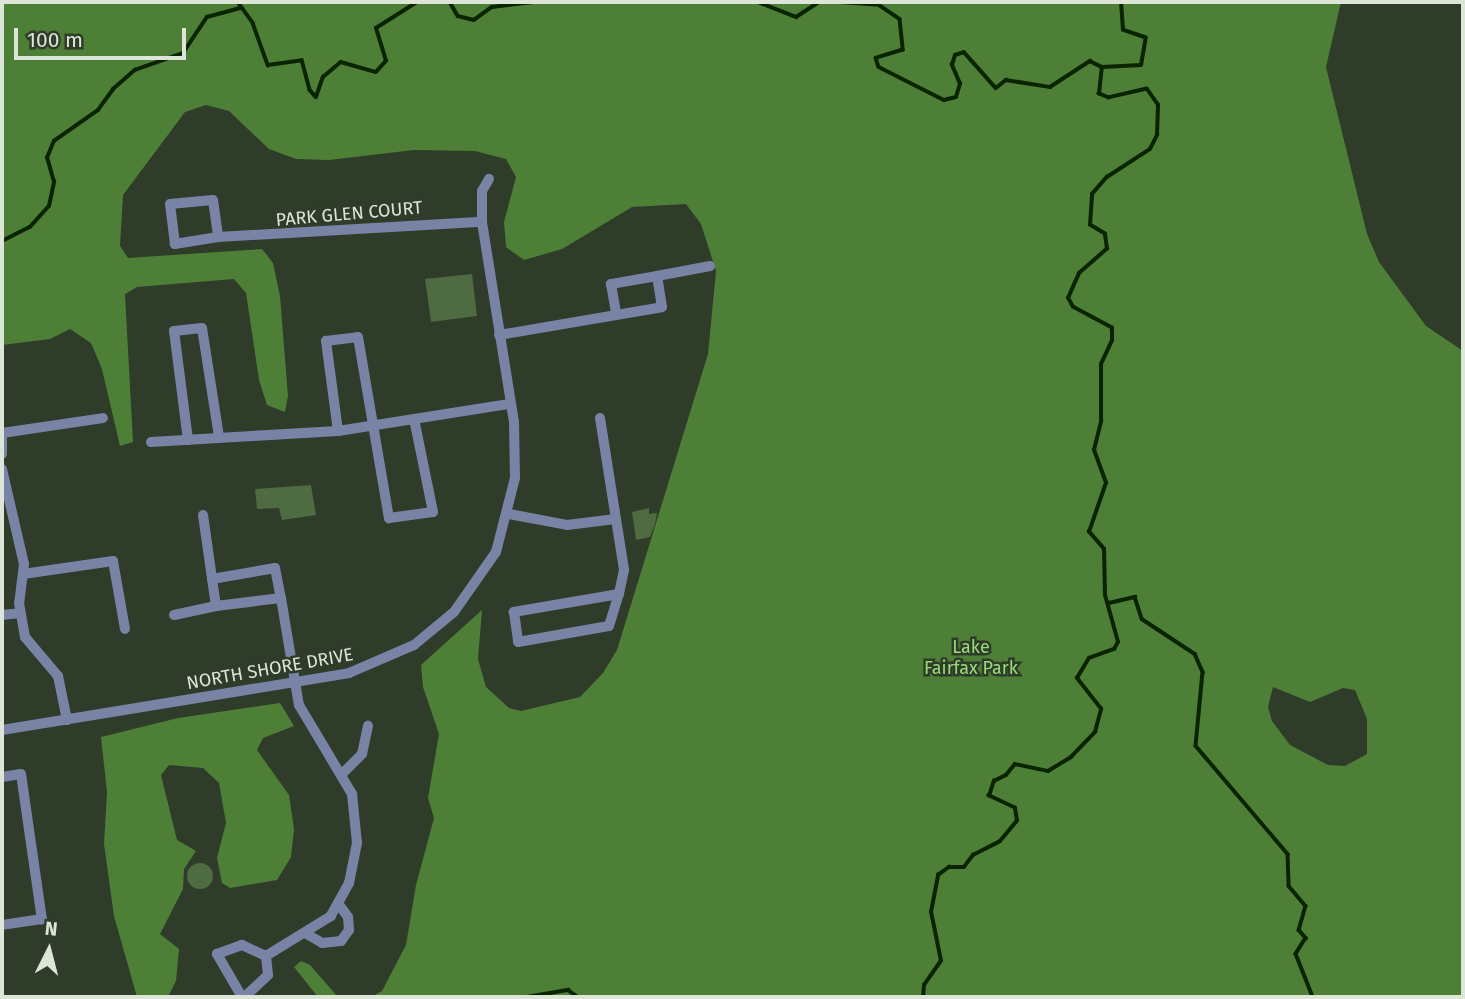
<!DOCTYPE html>
<style>
body{margin:0}
#map{position:relative;width:1465px;height:999px;overflow:hidden;background:#2f3c2a;font-family:"Fira Sans",sans-serif}
div>[style]{position:absolute}
[style*='--x']{left:calc(var(--x)*1px);top:calc(var(--y)*1px);width:calc(var(--w)*1px);rotate:calc(var(--a)*1deg)}
.green>*{inset:0;background:#4f6b42}
.round{border-radius:50%}
.forest>*{inset:0;background:#4e7f36}
.stream>*{height:3.5px;margin:-1.75px;padding:0 1.75px;transform-origin:1.75px;border-radius:1.75px;background:#0b2400}
.minor>*{height:10px;margin:-5px;padding:0 5px;transform-origin:5px;border-radius:5px;background:#7983a5}
span{translate:-50% -50%;white-space:nowrap;text-align:center;line-height:1.15;-webkit-text-stroke:5px #2f3c2a;paint-order:stroke}
.street-label{font-size:18px;color:#dde5d9}
.park-label{font-size:18px;color:#98dc79}
.frame{position:absolute;inset:0;border:4px solid #dde5d9;pointer-events:none}
.north{position:absolute;left:14px;top:915px;width:70px;height:70px;-webkit-text-stroke:5px #2f3c2a;paint-order:stroke;rotate:6deg;font-size:19px;font-weight:700;line-height:28px;text-align:center;color:#dde5d9}
.north::after{content:'';display:block;margin:auto;width:24px;height:32px;background:#dde5d9;clip-path:polygon(50% 0,100% 100%,50% 72%,0 100%)}
.scale{position:absolute;left:14px;top:28px;width:172px;height:32px;box-sizing:border-box;border:4px solid #dde5d9;border-top:0;padding-left:9px;font-size:21px;line-height:24px;white-space:nowrap;color:#dde5d9;-webkit-text-stroke:5px #2f3c2a;paint-order:stroke}
</style>
<div id="map">
<div class="green">
<i style="clip-path:polygon(472px 274px,477px 316px,431px 322px,425px 279px)"></i>
<i style="clip-path:polygon(311px 485px,316px 515px,282px 520px,279px 508px,257px 509px,255px 489px)"></i>
<i style="clip-path:polygon(649px 508px,649px 514px,657px 513px,655px 524px,650px 537px,636px 540px,632px 512px)"></i>
<i class="round" style="left:187px;top:863px;width:26px;height:26px"></i>
</div>
<div class="forest">
<i style="clip-path:polygon(evenodd,2px 2px,1341px 2px,1326px 67px,1367px 234px,1379px 262px,1426px 326px,1463px 351px,1463px 997px,371px 997px,382px 991px,406px 945px,416px 885px,434px 818px,428px 798px,439px 734px,423px 687px,421px 665px,482px 610px,478px 659px,486px 687px,509px 708px,521px 711px,580px 697px,603px 673px,617px 650px,708px 354px,716px 271px,701px 224px,686px 204px,632px 207px,562px 249px,524px 260px,506px 247px,504px 222px,516px 177px,506px 159px,475px 151px,414px 150px,329px 160px,296px 159px,269px 149px,229px 111px,206px 105px,185px 112px,123px 195px,120px 246px,128px 258px,262px 249px,273px 263px,280px 296px,288px 396px,285px 412px,267px 405px,259px 380px,246px 293px,234px 279px,137px 287px,125px 294px,133px 442px,120px 446px,102px 369px,91px 343px,70px 329px,50px 339px,2px 345px,2px 2px,1273px 687px,1310px 702px,1343px 688px,1355px 690px,1367px 719px,1367px 754px,1345px 766px,1328px 765px,1290px 745px,1272px 721px,1268px 707px,1273px 687px)"></i>
<i style="clip-path:polygon(280px 703px,294px 726px,263px 738px,257px 750px,289px 795px,294px 829px,291px 857px,277px 880px,230px 888px,222px 883px,217px 858px,226px 823px,219px 783px,203px 768px,169px 765px,161px 775px,177px 840px,196px 851px,184px 869px,183px 889px,160px 934px,179px 949px,176px 981px,168px 997px,137px 997px,114px 916px,104px 844px,107px 792px,101px 737px,178px 718px)"></i>
<i style="clip-path:polygon(301px 961px,310px 965px,338px 997px,318px 997px,294px 967px)"></i>
</div>
<div class="stream">
<i style="--x:238;--y:2;--w:26;--a:54"></i>
<i style="--x:253;--y:23;--w:45;--a:70.3"></i>
<i style="--x:268;--y:65;--w:34;--a:-8"></i>
<i style="--x:302;--y:60;--w:31;--a:75"></i>
<i style="--x:310;--y:90;--w:9;--a:49"></i>
<i style="--x:316;--y:97;--w:21;--a:-71"></i>
<i style="--x:323;--y:77;--w:23;--a:-40"></i>
<i style="--x:341;--y:62;--w:36;--a:16"></i>
<i style="--x:376;--y:72;--w:15;--a:-48"></i>
<i style="--x:386;--y:61;--w:34;--a:-107"></i>
<i style="--x:376;--y:28;--w:49;--a:-32.4"></i>
<i style="--x:450;--y:2;--w:16;--a:60"></i>
<i style="--x:458;--y:16;--w:16;--a:14"></i>
<i style="--x:474;--y:20;--w:22;--a:-36"></i>
<i style="--x:492;--y:7;--w:41;--a:-7"></i>
<i style="--x:758;--y:2;--w:41;--a:21.5"></i>
<i style="--x:796;--y:17;--w:27;--a:-33"></i>
<i style="--x:840;--y:2;--w:39;--a:4"></i>
<i style="--x:879;--y:5;--w:25;--a:34"></i>
<i style="--x:900;--y:19;--w:31;--a:84"></i>
<i style="--x:903;--y:50;--w:28;--a:163"></i>
<i style="--x:876;--y:58;--w:9;--a:72"></i>
<i style="--x:879;--y:67;--w:73;--a:26.9"></i>
<i style="--x:944;--y:100;--w:12;--a:-14"></i>
<i style="--x:956;--y:97;--w:14;--a:-73"></i>
<i style="--x:960;--y:84;--w:21;--a:-113"></i>
<i style="--x:952;--y:65;--w:10;--a:-73"></i>
<i style="--x:955;--y:55;--w:9;--a:-18"></i>
<i style="--x:964;--y:52;--w:48;--a:48.4"></i>
<i style="--x:996;--y:88;--w:13;--a:-39"></i>
<i style="--x:1006;--y:80;--w:45;--a:9"></i>
<i style="--x:1050;--y:87;--w:48;--a:-33"></i>
<i style="--x:1090;--y:61;--w:13;--a:27"></i>
<i style="--x:1102;--y:67;--w:39;--a:-3"></i>
<i style="--x:1141;--y:65;--w:27;--a:-80"></i>
<i style="--x:1146;--y:38;--w:24;--a:-161"></i>
<i style="--x:1123;--y:30;--w:28;--a:-94"></i>
<i style="--x:2;--y:241;--w:31;--a:-27"></i>
<i style="--x:30;--y:227;--w:28;--a:-48"></i>
<i style="--x:49;--y:206;--w:25;--a:-78"></i>
<i style="--x:54;--y:182;--w:25;--a:-106"></i>
<i style="--x:47;--y:158;--w:18;--a:-68"></i>
<i style="--x:54;--y:141;--w:54;--a:-35.2"></i>
<i style="--x:98;--y:110;--w:26;--a:-54"></i>
<i style="--x:113;--y:89;--w:29;--a:-41"></i>
<i style="--x:135;--y:70;--w:51;--a:-19.5"></i>
<i style="--x:183;--y:53;--w:43;--a:-56.3"></i>
<i style="--x:207;--y:17;--w:35;--a:-15"></i>
<i style="--x:1109;--y:603;--w:27;--a:-13"></i>
<i style="--x:1135;--y:597;--w:23;--a:72"></i>
<i style="--x:1142;--y:619;--w:64;--a:33.4"></i>
<i style="--x:1195;--y:654;--w:20;--a:66"></i>
<i style="--x:1203;--y:672;--w:74;--a:95.4"></i>
<i style="--x:1196;--y:746;--w:142;--a:49.6"></i>
<i style="--x:1288;--y:854;--w:32;--a:88"></i>
<i style="--x:1289;--y:886;--w:26;--a:50"></i>
<i style="--x:1306;--y:906;--w:25;--a:106"></i>
<i style="--x:1299;--y:930;--w:11;--a:49"></i>
<i style="--x:1306;--y:938;--w:19;--a:122"></i>
<i style="--x:1296;--y:954;--w:46;--a:68.4"></i>
<i style="--x:527;--y:997;--w:42;--a:-9.7"></i>
<i style="--x:568;--y:990;--w:12;--a:35"></i>
<i style="--x:923;--y:997;--w:12;--a:-85"></i>
<i style="--x:924;--y:985;--w:29;--a:-55"></i>
<i style="--x:941;--y:961;--w:50;--a:-101.5"></i>
<i style="--x:931;--y:912;--w:38;--a:-79"></i>
<i style="--x:938;--y:875;--w:14;--a:-36"></i>
<i style="--x:949;--y:867;--w:15;--a:0"></i>
<i style="--x:964;--y:867;--w:15;--a:-53"></i>
<i style="--x:973;--y:855;--w:30;--a:-27"></i>
<i style="--x:1000;--y:841;--w:26;--a:-50"></i>
<i style="--x:1017;--y:821;--w:13;--a:-99"></i>
<i style="--x:1015;--y:808;--w:29;--a:-155"></i>
<i style="--x:989;--y:796;--w:16;--a:-72"></i>
<i style="--x:994;--y:781;--w:13;--a:-27"></i>
<i style="--x:1006;--y:775;--w:14;--a:-51"></i>
<i style="--x:1015;--y:764;--w:34;--a:12"></i>
<i style="--x:1048;--y:771;--w:27;--a:-31"></i>
<i style="--x:1071;--y:757;--w:35;--a:-46"></i>
<i style="--x:1095;--y:732;--w:24;--a:-75"></i>
<i style="--x:1101;--y:709;--w:39;--a:-128"></i>
<i style="--x:1077;--y:678;--w:23;--a:-59"></i>
<i style="--x:1089;--y:658;--w:27;--a:-20"></i>
<i style="--x:1114;--y:649;--w:8;--a:-60"></i>
<i style="--x:1118;--y:642;--w:49;--a:-105.5"></i>
<i style="--x:1105;--y:595;--w:46;--a:-91.2"></i>
<i style="--x:1104;--y:549;--w:23;--a:-131"></i>
<i style="--x:1089;--y:532;--w:52;--a:-70.9"></i>
<i style="--x:1106;--y:483;--w:35;--a:-110"></i>
<i style="--x:1094;--y:450;--w:30;--a:-76"></i>
<i style="--x:1101;--y:421;--w:57;--a:-90"></i>
<i style="--x:1101;--y:364;--w:26;--a:-65"></i>
<i style="--x:1112;--y:340;--w:12;--a:-90"></i>
<i style="--x:1112;--y:328;--w:44;--a:-151.7"></i>
<i style="--x:1073;--y:307;--w:10;--a:-119"></i>
<i style="--x:1068;--y:298;--w:27;--a:-66"></i>
<i style="--x:1079;--y:273;--w:37;--a:-41"></i>
<i style="--x:1107;--y:249;--w:15;--a:-98"></i>
<i style="--x:1105;--y:234;--w:17;--a:-149"></i>
<i style="--x:1090;--y:225;--w:31;--a:-86"></i>
<i style="--x:1092;--y:194;--w:23;--a:-49"></i>
<i style="--x:1107;--y:177;--w:51;--a:-33.1"></i>
<i style="--x:1150;--y:149;--w:16;--a:-63"></i>
<i style="--x:1157;--y:135;--w:30;--a:-88"></i>
<i style="--x:1158;--y:105;--w:19;--a:-125"></i>
<i style="--x:1147;--y:89;--w:39;--a:167"></i>
<i style="--x:1109;--y:98;--w:11;--a:-158"></i>
<i style="--x:1099;--y:94;--w:27;--a:-84"></i>
</div>
<div class="minor">
<i style="--x:213;--y:200;--w:37;--a:82"></i>
<i style="--x:218;--y:237;--w:44;--a:170.8"></i>
<i style="--x:175;--y:244;--w:40;--a:-97.1"></i>
<i style="--x:170;--y:204;--w:43;--a:-5.3"></i>
<i style="--x:218;--y:237;--w:264;--a:-3.3"></i>
<i style="--x:657;--y:276;--w:54;--a:-10.7"></i>
<i style="--x:499;--y:335;--w:165;--a:-9.7"></i>
<i style="--x:662;--y:307;--w:31;--a:-99"></i>
<i style="--x:657;--y:276;--w:47;--a:170.1"></i>
<i style="--x:611;--y:284;--w:29;--a:80"></i>
<i style="--x:600;--y:418;--w:154;--a:81"></i>
<i style="--x:624;--y:570;--w:25;--a:102"></i>
<i style="--x:619;--y:594;--w:107;--a:170.3"></i>
<i style="--x:514;--y:612;--w:30;--a:82"></i>
<i style="--x:518;--y:642;--w:92;--a:-10"></i>
<i style="--x:609;--y:626;--w:34;--a:-73"></i>
<i style="--x:338;--y:431;--w:91;--a:-97.6"></i>
<i style="--x:326;--y:341;--w:32;--a:-7"></i>
<i style="--x:358;--y:337;--w:184;--a:80.3"></i>
<i style="--x:389;--y:518;--w:44;--a:-7.8"></i>
<i style="--x:433;--y:512;--w:95;--a:-101.5"></i>
<i style="--x:2;--y:433;--w:102;--a:-8.4"></i>
<i style="--x:2;--y:437;--w:17;--a:90"></i>
<i style="--x:188;--y:440;--w:110;--a:-97.3"></i>
<i style="--x:174;--y:331;--w:28;--a:-6"></i>
<i style="--x:202;--y:328;--w:110;--a:81.1"></i>
<i style="--x:151;--y:442;--w:187;--a:-3.4"></i>
<i style="--x:338;--y:431;--w:172;--a:-9"></i>
<i style="--x:2;--y:469;--w:98;--a:77"></i>
<i style="--x:24;--y:564;--w:39;--a:97"></i>
<i style="--x:19;--y:603;--w:35;--a:80"></i>
<i style="--x:25;--y:637;--w:51;--a:49.8"></i>
<i style="--x:58;--y:676;--w:45;--a:78.4"></i>
<i style="--x:509;--y:514;--w:59;--a:10.7"></i>
<i style="--x:567;--y:525;--w:49;--a:-7"></i>
<i style="--x:203;--y:515;--w:92;--a:81.9"></i>
<i style="--x:216;--y:606;--w:65;--a:-7"></i>
<i style="--x:281;--y:598;--w:109;--a:80.5"></i>
<i style="--x:299;--y:705;--w:104;--a:59.2"></i>
<i style="--x:352;--y:794;--w:49;--a:84.2"></i>
<i style="--x:357;--y:843;--w:41;--a:101.3"></i>
<i style="--x:349;--y:883;--w:38;--a:119"></i>
<i style="--x:331;--y:916;--w:76;--a:148.4"></i>
<i style="--x:266;--y:956;--w:19;--a:84"></i>
<i style="--x:268;--y:975;--w:33;--a:137"></i>
<i style="--x:23;--y:574;--w:91;--a:-8.2"></i>
<i style="--x:113;--y:561;--w:69;--a:80"></i>
<i style="--x:212;--y:579;--w:64;--a:-9.9"></i>
<i style="--x:275;--y:568;--w:31;--a:79"></i>
<i style="--x:2;--y:615;--w:18;--a:-6"></i>
<i style="--x:174;--y:615;--w:43;--a:-12.1"></i>
<i style="--x:2;--y:730;--w:352;--a:-9.3"></i>
<i style="--x:349;--y:673;--w:71;--a:-23.3"></i>
<i style="--x:414;--y:645;--w:52;--a:-39.5"></i>
<i style="--x:454;--y:612;--w:73;--a:-55"></i>
<i style="--x:496;--y:552;--w:76;--a:-75.6"></i>
<i style="--x:515;--y:478;--w:56;--a:-91"></i>
<i style="--x:514;--y:422;--w:203;--a:-99.1"></i>
<i style="--x:482;--y:222;--w:31;--a:-90"></i>
<i style="--x:482;--y:191;--w:14;--a:-60"></i>
<i style="--x:341;--y:775;--w:30;--a:-45"></i>
<i style="--x:362;--y:754;--w:29;--a:-78"></i>
<i style="--x:2;--y:777;--w:19;--a:-9"></i>
<i style="--x:21;--y:774;--w:147;--a:81.8"></i>
<i style="--x:42;--y:919;--w:40;--a:171.5"></i>
<i style="--x:305;--y:933;--w:20;--a:30"></i>
<i style="--x:322;--y:943;--w:19;--a:-6"></i>
<i style="--x:341;--y:941;--w:14;--a:-54"></i>
<i style="--x:349;--y:930;--w:13;--a:-94"></i>
<i style="--x:348;--y:917;--w:17;--a:-126"></i>
<i style="--x:242;--y:997;--w:50;--a:-120.2"></i>
<i style="--x:217;--y:954;--w:27;--a:-20"></i>
<i style="--x:242;--y:945;--w:26;--a:25"></i>
</div>
<div class="street-label">
<span style="left:349px;top:214px;rotate:-5deg">PARK GLEN COURT</span>
<span style="left:270px;top:669px;rotate:-10deg">NORTH SHORE DRIVE</span>
</div>
<div class="park-label">
<span style="left:971px;top:658px">Lake<br>Fairfax Park</span>
</div>
<div class="frame"></div>
<div class="north">N</div>
<div class="scale">100 m</div>
</div>
